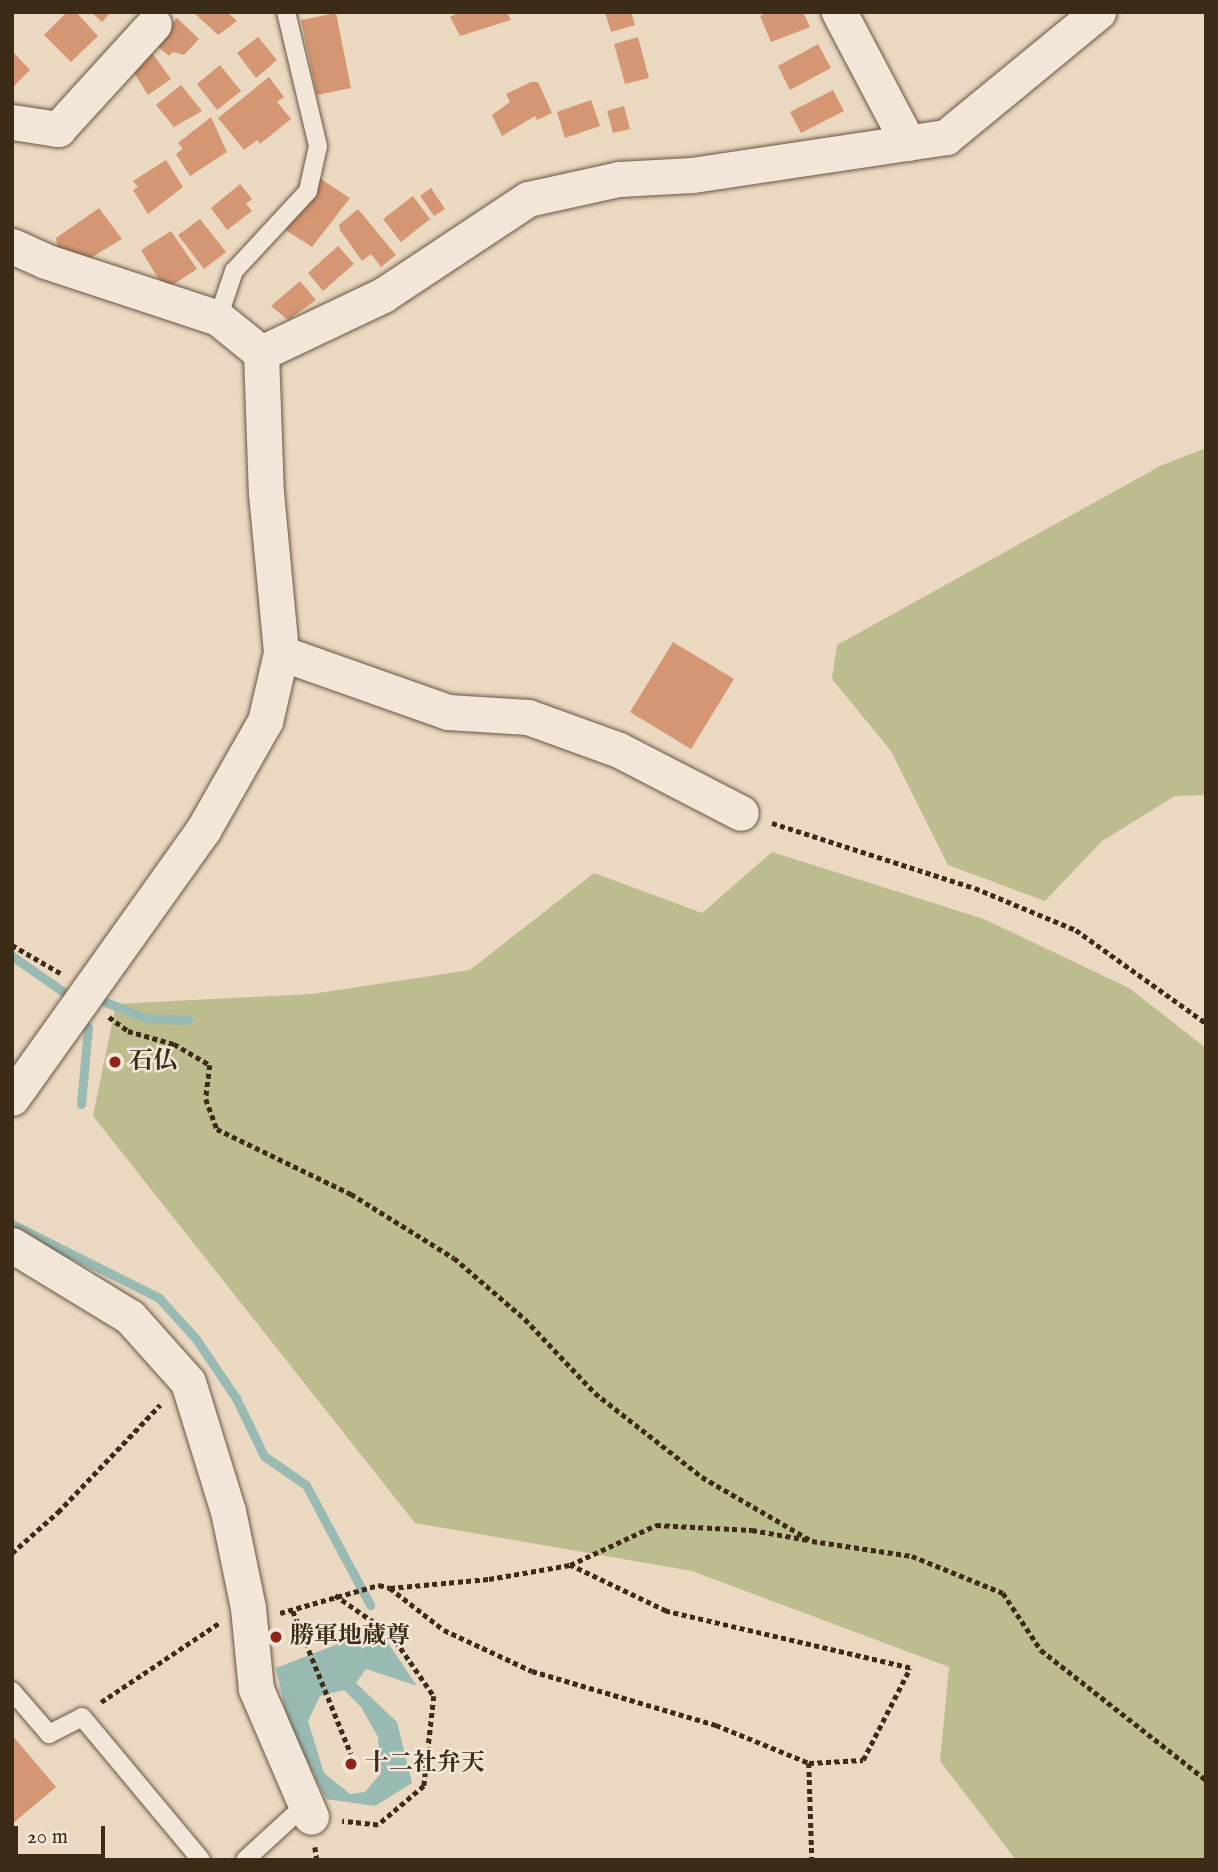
<!DOCTYPE html>
<meta charset="utf-8">
<style>
body{margin:0}
#map{position:relative;width:1218px;height:1872px;overflow:hidden;background:#ead8c1;font-family:"IM FELL English","Noto Serif JP",serif}
div>[style]{position:absolute}
[style*='--x']{left:calc(var(--x)*1px);top:calc(var(--y)*1px);width:calc(var(--w)*1px);rotate:calc(var(--a)*1deg)}
.green>*{inset:0;background:#bdbc8e}
.water>*{inset:0;background:#98bab3}
.stream>*{height:9px;margin:-4.5px;padding:0 4.5px;transform-origin:4.5px;border-radius:4.5px;background:#98bab3}
.building>*{inset:0;background:#d59673}
.path>*{height:4.5px;margin-top:-2.25px;transform-origin:0;background:repeating-linear-gradient(90deg,#3c2b16 0 5px,transparent 0 8.5px)}
.roads{filter:drop-shadow(0 0 2px #685641) drop-shadow(0 0 2px #685641)}
.service>*{height:18px;margin:-9px;padding:0 9px;transform-origin:9px;border-radius:9px;background:#f1e6d7}
.minor>*{height:35px;margin:-17.5px;padding:0 17.5px;transform-origin:17.5px;border-radius:17.5px;background:#f1e6d7}
.dots>*{width:19px;height:19px;translate:-50% -50%;box-sizing:border-box;border:4px solid #f1e6d7;border-radius:50%}
span{translate:-50% -50%;white-space:nowrap;text-align:center;line-height:1.15;-webkit-text-stroke:5px #f1e6d7;paint-order:stroke}
.poi-label{font-size:24px;color:#3c2b16;font-weight:700}
.left{translate:0 -50%;text-align:left}
.frame{position:absolute;inset:0;border:14px solid #3c2b16;pointer-events:none}
.scale{position:absolute;left:14px;top:1826px;width:91px;height:32px;box-sizing:border-box;border:4px solid #3c2b16;border-top:0;padding-left:9px;font-size:21px;line-height:24px;white-space:nowrap;color:#3c2b16;-webkit-text-stroke:5px #f1e6d7;paint-order:stroke}
</style>
<div id="map">
<div class="green">
<i style="clip-path:polygon(1206px 448px,1206px 795px,1175px 796px,1102px 841px,1045px 901px,948px 865px,891px 751px,832px 679px,837px 645px,1162px 465px)"></i>
<i style="clip-path:polygon(772px 852px,984px 919px,1129px 988px,1206px 1048px,1206px 1860px,1016px 1860px,940px 1761px,949px 1667px,692px 1571px,415px 1523px,93px 1116px,116px 1004px,312px 994px,470px 970px,594px 873px,702px 913px)"></i>
</div>
<div class="water">
<i style="clip-path:polygon(evenodd,384px 1637px,417px 1686px,366px 1669px,356px 1683px,397px 1722px,412px 1783px,375px 1806px,326px 1799px,288px 1722px,276px 1668px,343px 1642px,384px 1637px,344px 1690px,361px 1707px,378px 1737px,381px 1773px,365px 1792px,350px 1794px,324px 1773px,308px 1721px,320px 1696px,344px 1690px)"></i>
</div>
<div class="stream">
<i style="--x:12;--y:956;--w:65;--a:34.9"></i>
<i style="--x:105;--y:1002;--w:44;--a:21.3"></i>
<i style="--x:146;--y:1018;--w:42;--a:2.7"></i>
<i style="--x:81;--y:1104;--w:77;--a:-84.8"></i>
<i style="--x:12;--y:1224;--w:165;--a:26.7"></i>
<i style="--x:159;--y:1298;--w:55;--a:47.9"></i>
<i style="--x:196;--y:1339;--w:71;--a:55.9"></i>
<i style="--x:236;--y:1398;--w:64;--a:64.2"></i>
<i style="--x:264;--y:1456;--w:51;--a:34.6"></i>
<i style="--x:306;--y:1485;--w:136;--a:61.9"></i>
</div>
<div class="building">
<i style="clip-path:polygon(67px 12px,76px 12px,98px 36px,71px 62px,44px 35px)"></i>
<i style="clip-path:polygon(91px 12px,111px 12px,102px 22px)"></i>
<i style="clip-path:polygon(193px 12px,227px 12px,237px 21px,218px 35px)"></i>
<i style="clip-path:polygon(460px 12px,507px 12px,511px 20px,460px 36px,450px 17px)"></i>
<i style="clip-path:polygon(605px 12px,631px 12px,635px 25px,611px 32px)"></i>
<i style="clip-path:polygon(768px 12px,803px 12px,810px 27px,771px 42px,760px 16px)"></i>
<i style="clip-path:polygon(336px 13px,351px 88px,317px 95px,301px 20px)"></i>
<i style="clip-path:polygon(177px 18px,199px 39px,184px 55px,173px 52px,169px 56px,149px 39px,160px 36px)"></i>
<i style="clip-path:polygon(258px 37px,277px 60px,256px 78px,237px 53px)"></i>
<i style="clip-path:polygon(638px 37px,649px 78px,625px 84px,614px 44px)"></i>
<i style="clip-path:polygon(818px 44px,831px 68px,790px 90px,778px 66px)"></i>
<i style="clip-path:polygon(150px 50px,171px 79px,148px 95px,129px 65px)"></i>
<i style="clip-path:polygon(12px 51px,30px 70px,12px 88px)"></i>
<i style="clip-path:polygon(220px 65px,241px 91px,217px 110px,197px 84px)"></i>
<i style="clip-path:polygon(269px 77px,284px 97px,277px 102px,291px 119px,260px 144px,257px 140px,244px 150px,218px 118px)"></i>
<i style="clip-path:polygon(531px 82px,538px 82px,552px 113px,537px 120px,535px 116px,502px 136px,492px 115px,510px 102px,506px 94px)"></i>
<i style="clip-path:polygon(181px 85px,202px 111px,174px 127px,156px 105px)"></i>
<i style="clip-path:polygon(833px 90px,844px 111px,801px 133px,790px 112px)"></i>
<i style="clip-path:polygon(591px 100px,600px 126px,565px 138px,557px 112px)"></i>
<i style="clip-path:polygon(624px 106px,630px 129px,613px 133px,607px 111px)"></i>
<i style="clip-path:polygon(211px 117px,227px 152px,190px 176px,176px 154px,183px 149px,178px 143px)"></i>
<i style="clip-path:polygon(166px 160px,183px 187px,148px 214px,133px 190px,138px 187px,133px 181px)"></i>
<i style="clip-path:polygon(318px 177px,350px 198px,312px 247px,284px 229px)"></i>
<i style="clip-path:polygon(240px 184px,252px 199px,246px 204px,252px 211px,227px 230px,211px 208px)"></i>
<i style="clip-path:polygon(431px 188px,445px 209px,434px 216px,420px 196px)"></i>
<i style="clip-path:polygon(413px 196px,430px 219px,401px 242px,383px 219px)"></i>
<i style="clip-path:polygon(99px 208px,122px 239px,84px 262px,58px 252px,56px 238px)"></i>
<i style="clip-path:polygon(358px 209px,396px 255px,381px 267px,371px 254px,362px 261px,340px 230px,339px 225px)"></i>
<i style="clip-path:polygon(200px 219px,226px 252px,204px 269px,178px 235px)"></i>
<i style="clip-path:polygon(171px 231px,197px 269px,165px 290px,141px 250px)"></i>
<i style="clip-path:polygon(338px 246px,354px 264px,323px 291px,308px 273px)"></i>
<i style="clip-path:polygon(300px 281px,316px 300px,288px 320px,271px 306px)"></i>
<i style="clip-path:polygon(673px 642px,734px 679px,691px 749px,630px 712px)"></i>
<i style="clip-path:polygon(12px 1735px,56px 1787px,12px 1824px)"></i>
</div>
<div class="path">
<i style="--x:772;--y:823;--w:213;--a:17.8"></i>
<i style="--x:975;--y:888;--w:109;--a:22.6"></i>
<i style="--x:1076;--y:930;--w:160;--a:35.6"></i>
<i style="--x:12;--y:945;--w:58;--a:30.1"></i>
<i style="--x:109;--y:1017;--w:24;--a:36"></i>
<i style="--x:128;--y:1031;--w:48;--a:15.8"></i>
<i style="--x:174;--y:1044;--w:42;--a:30.3"></i>
<i style="--x:210;--y:1065;--w:34;--a:97"></i>
<i style="--x:206;--y:1099;--w:32;--a:70"></i>
<i style="--x:217;--y:1129;--w:149;--a:25.9"></i>
<i style="--x:351;--y:1194;--w:121;--a:31.9"></i>
<i style="--x:454;--y:1258;--w:94;--a:40.7"></i>
<i style="--x:525;--y:1319;--w:102;--a:46.6"></i>
<i style="--x:595;--y:1393;--w:136;--a:38.1"></i>
<i style="--x:702;--y:1477;--w:127;--a:30.2"></i>
<i style="--x:812;--y:1541;--w:101;--a:8.5"></i>
<i style="--x:912;--y:1556;--w:98;--a:22.1"></i>
<i style="--x:1003;--y:1593;--w:69;--a:56.3"></i>
<i style="--x:1041;--y:1650;--w:210;--a:38.2"></i>
<i style="--x:12;--y:1553;--w:62;--a:-41.7"></i>
<i style="--x:58;--y:1512;--w:148;--a:-46.4"></i>
<i style="--x:390;--y:1588;--w:68;--a:37.9"></i>
<i style="--x:444;--y:1630;--w:97;--a:25"></i>
<i style="--x:532;--y:1671;--w:192;--a:16.4"></i>
<i style="--x:716;--y:1725;--w:100;--a:22.2"></i>
<i style="--x:809;--y:1763;--w:54;--a:-3.2"></i>
<i style="--x:863;--y:1760;--w:103;--a:-62.9"></i>
<i style="--x:910;--y:1668;--w:251;--a:-166.9"></i>
<i style="--x:666;--y:1611;--w:106;--a:-154.4"></i>
<i style="--x:335;--y:1595;--w:68;--a:34.9"></i>
<i style="--x:391;--y:1634;--w:75;--a:55.3"></i>
<i style="--x:434;--y:1696;--w:91;--a:96.3"></i>
<i style="--x:424;--y:1786;--w:60;--a:139.7"></i>
<i style="--x:378;--y:1825;--w:36;--a:-174"></i>
<i style="--x:293;--y:1611;--w:154;--a:67.9"></i>
<i style="--x:280;--y:1613;--w:103;--a:-15.8"></i>
<i style="--x:379;--y:1585;--w:11;--a:15"></i>
<i style="--x:390;--y:1588;--w:99;--a:-5.2"></i>
<i style="--x:489;--y:1579;--w:82;--a:-9.8"></i>
<i style="--x:570;--y:1565;--w:95;--a:-24.9"></i>
<i style="--x:656;--y:1525;--w:96;--a:3"></i>
<i style="--x:752;--y:1530;--w:57;--a:10.1"></i>
<i style="--x:101;--y:1702;--w:142;--a:-33.8"></i>
<i style="--x:809;--y:1763;--w:97;--a:88.2"></i>
<i style="--x:315;--y:1847;--w:13;--a:81"></i>
</div>
<div class="roads">
<div class="service">
<i style="--x:218;--y:318;--w:50;--a:-71.2"></i>
<i style="--x:234;--y:271;--w:109;--a:-47.2"></i>
<i style="--x:308;--y:191;--w:46;--a:-77.5"></i>
<i style="--x:318;--y:146;--w:138;--a:-103.4"></i>
<i style="--x:12;--y:1691;--w:57;--a:49.3"></i>
<i style="--x:49;--y:1734;--w:37;--a:-27"></i>
<i style="--x:82;--y:1717;--w:186;--a:50.2"></i>
<i style="--x:245;--y:1860;--w:80;--a:-42.5"></i>
</div>
<div class="minor">
<i style="--x:839;--y:12;--w:148;--a:62.2"></i>
<i style="--x:12;--y:122;--w:47;--a:8.7"></i>
<i style="--x:58;--y:129;--w:142;--a:-47.6"></i>
<i style="--x:12;--y:246;--w:36;--a:24"></i>
<i style="--x:45;--y:261;--w:182;--a:18.2"></i>
<i style="--x:218;--y:318;--w:55;--a:39.1"></i>
<i style="--x:261;--y:353;--w:140;--a:88"></i>
<i style="--x:266;--y:493;--w:161;--a:84.6"></i>
<i style="--x:281;--y:653;--w:70;--a:103.2"></i>
<i style="--x:265;--y:721;--w:125;--a:119.6"></i>
<i style="--x:203;--y:830;--w:329;--a:125.5"></i>
<i style="--x:261;--y:353;--w:135;--a:-25.4"></i>
<i style="--x:383;--y:295;--w:174;--a:-33.5"></i>
<i style="--x:528;--y:199;--w:93;--a:-12.4"></i>
<i style="--x:619;--y:179;--w:73;--a:-3.1"></i>
<i style="--x:692;--y:175;--w:257;--a:-8.5"></i>
<i style="--x:946;--y:137;--w:197;--a:-39.4"></i>
<i style="--x:281;--y:653;--w:177;--a:19.5"></i>
<i style="--x:448;--y:712;--w:80;--a:3.6"></i>
<i style="--x:528;--y:717;--w:97;--a:19.9"></i>
<i style="--x:619;--y:750;--w:137;--a:27.3"></i>
<i style="--x:12;--y:1245;--w:138;--a:31.4"></i>
<i style="--x:130;--y:1317;--w:87;--a:48.3"></i>
<i style="--x:188;--y:1382;--w:135;--a:72.8"></i>
<i style="--x:228;--y:1511;--w:99;--a:78.3"></i>
<i style="--x:248;--y:1608;--w:81;--a:84.4"></i>
<i style="--x:256;--y:1689;--w:139;--a:66.7"></i>
</div>
</div>
<div class="dots">
<i style="left:115px;top:1062px;background:#8f2418"></i>
<i style="left:276px;top:1637px;background:#8f2418"></i>
<i style="left:351px;top:1764px;background:#8f2418"></i>
</div>
<div class="poi-label">
<span class="left" style="left:129px;top:1062px">石仏</span>
<span class="left" style="left:290px;top:1637px">勝軍地蔵尊</span>
<span class="left" style="left:365px;top:1764px">十二社弁天</span>
</div>
<div class="frame"></div>
<div class="scale">20 m</div>
</div>
